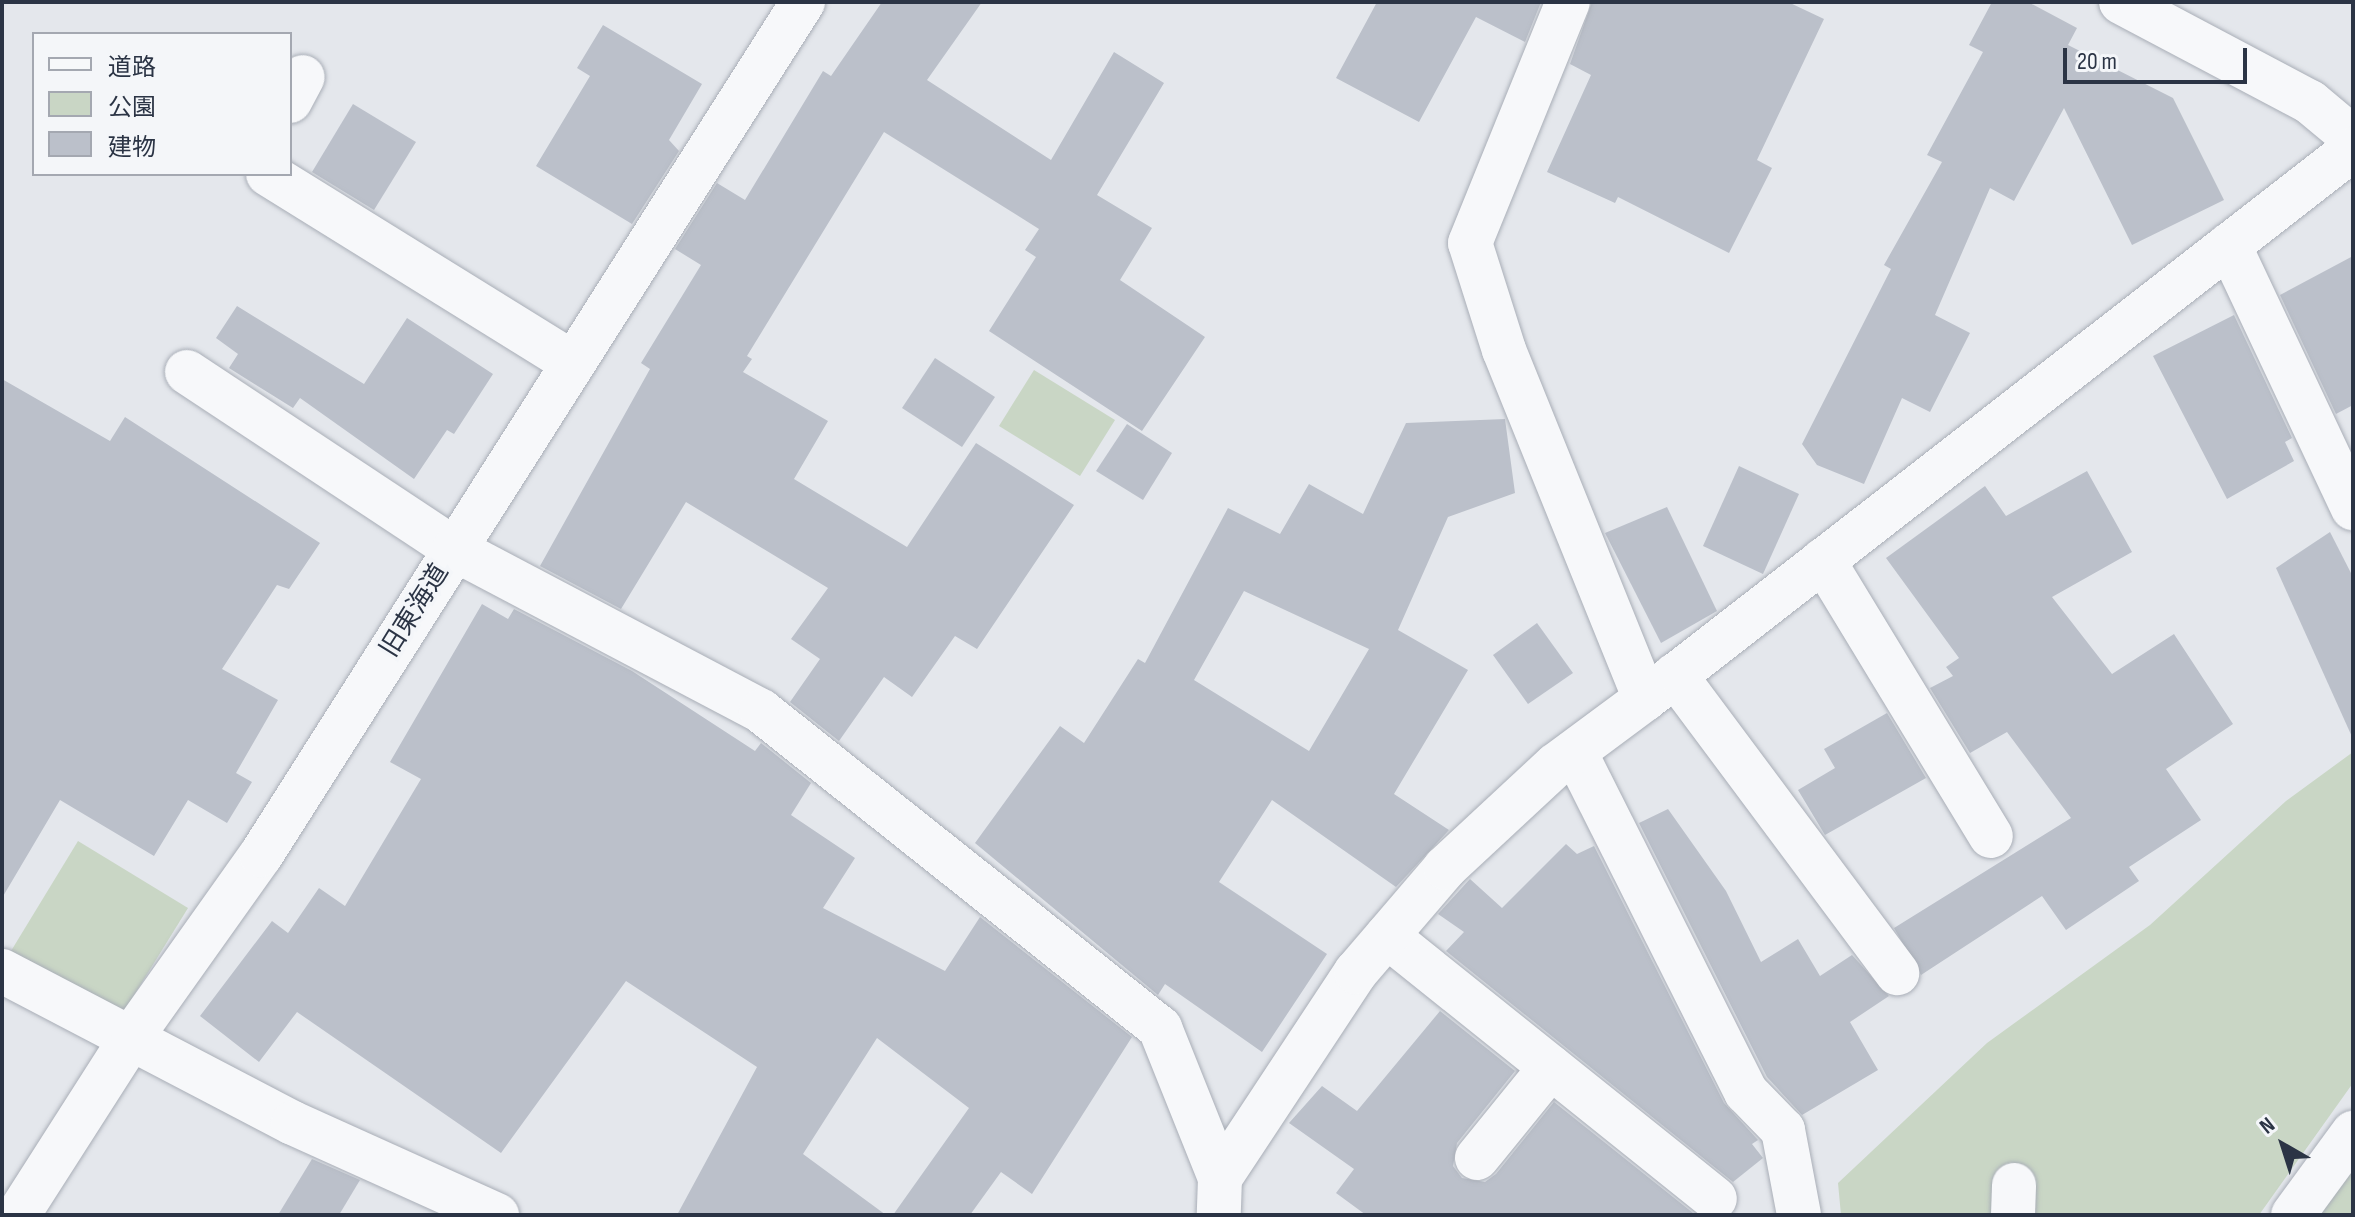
<!DOCTYPE html>
<meta charset="utf-8">
<style>
body{margin:0}
#map{position:relative;width:2355px;height:1217px;overflow:hidden;background:#e4e7ec;font-family:"Sofia Sans Condensed","Noto Sans JP",sans-serif}
div>[style]{position:absolute}
[style*='--x']{left:calc(var(--x)*1px);top:calc(var(--y)*1px);width:calc(var(--w)*1px);rotate:calc(var(--a)*1deg)}
.green>*{inset:0;background:#c9d6c5}
.building>*{inset:0;background:#bbc0ca}
.roads{filter:drop-shadow(0 0 2px #a9aeb7) drop-shadow(0 0 2px #a9aeb7)}
.minor>*{height:44px;margin:-22px;padding:0 22px;transform-origin:22px;border-radius:22px;background:#f7f8fa}
span{translate:-50% -50%;white-space:nowrap;text-align:center;line-height:1.15;-webkit-text-stroke:7px #f4f6f9;paint-order:stroke}
.street-label{font-size:26px;color:#2b3445}
.frame{position:absolute;inset:0;border:4px solid #2b3445;pointer-events:none}
.legend{position:absolute;left:32px;top:32px;width:260px;height:144px;box-sizing:border-box;background:#f4f6f9;border:2px solid #a4a8b1;margin:0;padding:10px 14px;list-style:none;font-size:24px;color:#2b3445}
.legend li{display:flex;align-items:center;gap:16px;height:40px}
.legend b{width:40px;border:2px solid #a4a8b1}
.north{position:absolute;left:2243px;top:1105px;width:80px;height:80px;-webkit-text-stroke:6px #f4f6f9;paint-order:stroke;rotate:321deg;font-size:22px;font-weight:700;line-height:32px;text-align:center;color:#2b3445}
.north::after{content:'';display:block;margin:auto;width:28px;height:36px;background:#2b3445;clip-path:polygon(50% 0,100% 100%,50% 72%,0 100%)}
.scale{position:absolute;left:2063px;top:48px;width:184px;height:36px;box-sizing:border-box;border:4px solid #2b3445;border-top:0;padding-left:10px;font-size:24px;line-height:28px;white-space:nowrap;color:#2b3445;-webkit-text-stroke:6px #f4f6f9;paint-order:stroke}
</style>
<div id="map">
<div class="green">
<i style="clip-path:polygon(1034px 370px,1115px 420px,1080px 476px,999px 426px)"></i>
<i style="clip-path:polygon(2353px 752px,2353px 1083px,2259px 1215px,1841px 1215px,1838px 1183px,1987px 1043px,2150px 925px,2286px 801px)"></i>
<i style="clip-path:polygon(78px 841px,188px 908px,120px 1018px,11px 951px)"></i>
<i style="clip-path:polygon(2353px 1129px,2353px 1215px,2291px 1215px)"></i>
</div>
<div class="building">
<i style="clip-path:polygon(882px 2px,982px 2px,927px 80px,1051px 160px,1114px 52px,1164px 83px,1097px 195px,1152px 228px,1120px 280px,1205px 337px,1142px 431px,989px 331px,1036px 257px,1025px 250px,1039px 229px,884px 132px,747px 356px,752px 359px,743px 372px,828px 421px,794px 479px,907px 547px,976px 443px,1074px 505px,977px 649px,955px 636px,912px 697px,884px 677px,839px 741px,790px 702px,820px 659px,791px 639px,828px 588px,686px 502px,621px 609px,540px 566px,650px 369px,641px 363px,701px 265px,675px 249px,717px 183px,745px 200px,823px 71px,831px 76px)"></i>
<i style="clip-path:polygon(1377px 2px,1541px 2px,1525px 42px,1476px 17px,1419px 122px,1336px 78px)"></i>
<i style="clip-path:polygon(1592px 2px,1788px 2px,1824px 19px,1757px 160px,1772px 168px,1729px 253px,1618px 197px,1615px 203px,1547px 172px,1591px 75px,1570px 64px)"></i>
<i style="clip-path:polygon(1992px 2px,2028px 2px,2077px 28px,2068px 45px,2173px 98px,2224px 200px,2132px 245px,2064px 108px,2014px 201px,1990px 188px,1935px 315px,1970px 333px,1930px 412px,1902px 398px,1864px 484px,1817px 465px,1802px 444px,1891px 269px,1884px 265px,1942px 162px,1927px 155px,1983px 52px,1969px 45px)"></i>
<i style="clip-path:polygon(603px 25px,702px 84px,669px 140px,679px 151px,632px 224px,536px 166px,590px 76px,577px 68px)"></i>
<i style="clip-path:polygon(353px 104px,416px 142px,374px 210px,312px 172px)"></i>
<i style="clip-path:polygon(2353px 256px,2353px 405px,2336px 414px,2280px 295px)"></i>
<i style="clip-path:polygon(237px 306px,364px 384px,407px 318px,493px 374px,454px 434px,447px 430px,414px 479px,300px 398px,293px 408px,229px 368px,238px 354px,216px 338px)"></i>
<i style="clip-path:polygon(2234px 315px,2292px 438px,2285px 442px,2294px 461px,2227px 499px,2153px 356px)"></i>
<i style="clip-path:polygon(935px 358px,995px 397px,962px 447px,902px 408px)"></i>
<i style="clip-path:polygon(2px 379px,110px 441px,125px 417px,320px 543px,289px 589px,277px 585px,222px 669px,278px 700px,236px 773px,252px 782px,227px 823px,188px 800px,154px 856px,60px 800px,2px 898px)"></i>
<i style="clip-path:polygon(evenodd,1505px 419px,1515px 493px,1448px 517px,1398px 630px,1468px 670px,1394px 794px,1449px 830px,1396px 887px,1272px 800px,1219px 882px,1327px 954px,1262px 1052px,1165px 984px,1158px 995px,975px 843px,1060px 726px,1084px 743px,1138px 659px,1145px 663px,1228px 508px,1280px 534px,1309px 484px,1363px 514px,1406px 423px,1505px 419px,1244px 591px,1369px 649px,1309px 751px,1194px 680px,1244px 591px)"></i>
<i style="clip-path:polygon(1127px 424px,1172px 453px,1143px 500px,1096px 471px)"></i>
<i style="clip-path:polygon(1739px 466px,1799px 494px,1763px 574px,1703px 546px)"></i>
<i style="clip-path:polygon(2087px 471px,2132px 552px,2052px 597px,2112px 674px,2174px 634px,2233px 724px,2166px 769px,2201px 820px,2129px 867px,2139px 881px,2066px 930px,2042px 896px,1921px 975px,1894px 928px,2071px 818px,2007px 732px,1970px 753px,1930px 688px,1953px 676px,1946px 667px,1959px 658px,1886px 558px,1985px 486px,2006px 516px)"></i>
<i style="clip-path:polygon(1667px 507px,1717px 611px,1661px 643px,1605px 533px)"></i>
<i style="clip-path:polygon(2330px 532px,2353px 577px,2353px 739px,2276px 568px)"></i>
<i style="clip-path:polygon(482px 604px,508px 619px,514px 609px,632px 671px,755px 751px,761px 743px,811px 783px,791px 815px,855px 858px,823px 908px,945px 971px,980px 917px,1132px 1037px,1032px 1194px,1001px 1172px,970px 1215px,893px 1215px,969px 1108px,877px 1038px,803px 1154px,886px 1215px,677px 1215px,757px 1067px,626px 981px,501px 1153px,297px 1012px,259px 1062px,200px 1016px,272px 921px,288px 933px,319px 888px,345px 906px,421px 779px,390px 762px)"></i>
<i style="clip-path:polygon(1537px 623px,1573px 673px,1528px 704px,1493px 655px)"></i>
<i style="clip-path:polygon(1887px 713px,1926px 778px,1825px 835px,1798px 790px,1835px 768px,1824px 749px)"></i>
<i style="clip-path:polygon(1668px 809px,1726px 891px,1761px 962px,1798px 939px,1820px 976px,1852px 955px,1889px 996px,1850px 1022px,1878px 1070px,1802px 1115px,1767px 1077px,1639px 823px)"></i>
<i style="clip-path:polygon(1566px 844px,1577px 854px,1594px 846px,1724px 1103px,1758px 1140px,1752px 1144px,1763px 1158px,1733px 1182px,1446px 951px,1464px 932px,1438px 914px,1470px 879px,1502px 908px)"></i>
<i style="clip-path:polygon(1440px 1011px,1515px 1071px,1457px 1143px,1453px 1166px,1462px 1178px,1485px 1182px,1496px 1174px,1554px 1102px,1693px 1213px,1366px 1215px,1336px 1193px,1354px 1169px,1289px 1123px,1322px 1086px,1357px 1111px)"></i>
<i style="clip-path:polygon(312px 1159px,360px 1180px,339px 1215px,278px 1215px)"></i>
</div>
<div class="roads">
<div class="minor">
<i style="--x:2121;--y:2;--w:214;--a:27.9"></i>
<i style="--x:2310;--y:102;--w:56;--a:39.9"></i>
<i style="--x:290;--y:101;--w:27;--a:-62"></i>
<i style="--x:268;--y:174;--w:359;--a:31.8"></i>
<i style="--x:2229;--y:245;--w:291;--a:64.8"></i>
<i style="--x:187;--y:372;--w:320;--a:33.5"></i>
<i style="--x:454;--y:549;--w:347;--a:27.8"></i>
<i style="--x:761;--y:711;--w:510;--a:38.47"></i>
<i style="--x:1160;--y:1028;--w:162;--a:68.2"></i>
<i style="--x:1220;--y:1178;--w:37;--a:92"></i>
<i style="--x:1823;--y:560;--w:323;--a:58.7"></i>
<i style="--x:1675;--y:675;--w:372;--a:53.3"></i>
<i style="--x:1645;--y:699;--w:897;--a:-37.84"></i>
<i style="--x:1575;--y:752;--w:381;--a:63.3"></i>
<i style="--x:1746;--y:1092;--w:53;--a:45.8"></i>
<i style="--x:1783;--y:1130;--w:86;--a:79.3"></i>
<i style="--x:1387;--y:936;--w:420;--a:38.7"></i>
<i style="--x:2;--y:971;--w:328;--a:27.6"></i>
<i style="--x:293;--y:1123;--w:224;--a:24.3"></i>
<i style="--x:1477;--y:1158;--w:117;--a:-50.9"></i>
<i style="--x:1220;--y:1178;--w:247;--a:-56.6"></i>
<i style="--x:1356;--y:972;--w:137;--a:-49.4"></i>
<i style="--x:1445;--y:868;--w:151;--a:-42.9"></i>
<i style="--x:1556;--y:765;--w:111;--a:-36.6"></i>
<i style="--x:1645;--y:699;--w:376;--a:-112"></i>
<i style="--x:1504;--y:350;--w:112;--a:-107.6"></i>
<i style="--x:1470;--y:243;--w:260;--a:-67.9"></i>
<i style="--x:18;--y:1215;--w:214;--a:-57.4"></i>
<i style="--x:133;--y:1035;--w:221;--a:-54.6"></i>
<i style="--x:261;--y:855;--w:1011;--a:-57.57"></i>
<i style="--x:2013;--y:1215;--w:30;--a:-88"></i>
<i style="--x:2293;--y:1215;--w:102;--a:-53.8"></i>
</div>
</div>
<div class="street-label">
<span style="left:415px;top:611px;rotate:-58deg">旧東海道</span>
</div>
<div class="frame"></div>
<ul class="legend">
<li><b style="height:10px;background:#f7f8fa"></b>道路</li>
<li><b style="height:22px;background:#c9d6c5"></b>公園</li>
<li><b style="height:22px;background:#bbc0ca"></b>建物</li>
</ul>
<div class="north">N</div>
<div class="scale">20 m</div>
</div>
